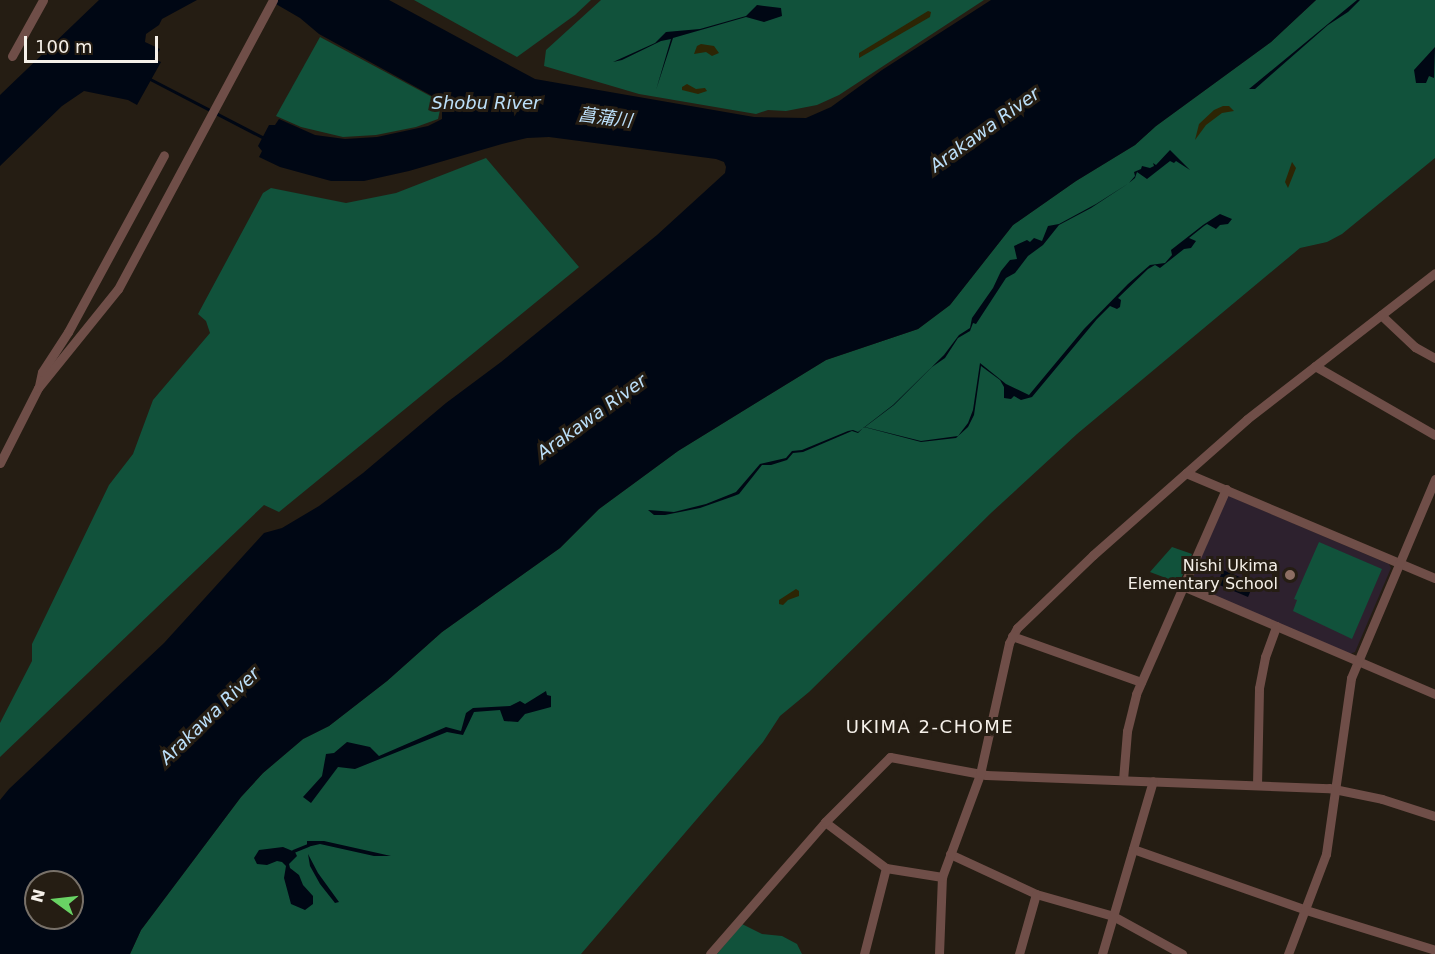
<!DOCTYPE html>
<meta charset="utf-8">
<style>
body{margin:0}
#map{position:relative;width:1435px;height:954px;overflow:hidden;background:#251d13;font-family:"DejaVu Sans","Noto Sans JP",sans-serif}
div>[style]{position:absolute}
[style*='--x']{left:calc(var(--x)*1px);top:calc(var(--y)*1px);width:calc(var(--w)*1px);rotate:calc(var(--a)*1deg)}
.education>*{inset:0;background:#2d212e}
.green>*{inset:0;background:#11523b}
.sand>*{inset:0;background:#2d2504}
.water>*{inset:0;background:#000714}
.stream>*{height:3px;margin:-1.5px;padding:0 1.5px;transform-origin:1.5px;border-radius:1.5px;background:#000714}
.minor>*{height:9px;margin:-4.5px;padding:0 4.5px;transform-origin:4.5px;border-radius:4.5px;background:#6f4e48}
.dots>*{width:16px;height:16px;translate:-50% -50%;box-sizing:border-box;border:3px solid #251d13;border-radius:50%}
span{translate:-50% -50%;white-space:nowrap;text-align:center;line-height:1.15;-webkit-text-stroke:6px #251d13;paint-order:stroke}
.poi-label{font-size:16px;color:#f5f0e9}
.right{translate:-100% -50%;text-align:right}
.water-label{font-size:18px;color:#bce0fa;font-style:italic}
.neighbourhood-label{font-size:18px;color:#f5f0e9;letter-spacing:1.5px}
.north{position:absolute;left:24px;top:870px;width:60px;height:60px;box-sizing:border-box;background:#251d13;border:2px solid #787169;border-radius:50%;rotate:285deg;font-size:16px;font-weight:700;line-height:24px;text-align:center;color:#f5f0e9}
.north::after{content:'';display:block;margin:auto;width:21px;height:27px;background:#69d364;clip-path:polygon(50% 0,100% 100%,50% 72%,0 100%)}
.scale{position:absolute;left:24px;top:36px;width:134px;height:27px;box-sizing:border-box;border:3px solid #f5f0e9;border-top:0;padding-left:8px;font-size:18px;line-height:21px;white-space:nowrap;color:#f5f0e9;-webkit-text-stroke:4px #251d13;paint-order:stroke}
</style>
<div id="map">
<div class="education">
<i style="clip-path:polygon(1229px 496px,1389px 564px,1391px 568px,1355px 652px,1350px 654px,1192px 586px,1189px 581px,1226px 497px)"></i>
</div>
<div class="green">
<i style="clip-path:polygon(414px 0,591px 0,575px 15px,517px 57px)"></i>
<i style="clip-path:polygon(601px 0,984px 0,839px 95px,817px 105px,786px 111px,768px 110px,756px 114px,639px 94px,544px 66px,546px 50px)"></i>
<i style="clip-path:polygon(1316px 0,1435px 0,1435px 158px,1342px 234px,1327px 242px,1300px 248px,1077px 434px,991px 513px,809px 692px,780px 716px,763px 742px,581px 954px,130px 954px,141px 930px,241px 797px,263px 773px,303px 739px,329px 726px,387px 681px,442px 632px,560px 548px,599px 509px,678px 451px,826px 360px,918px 329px,950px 305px,1013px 225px,1076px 181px,1135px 145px,1156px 126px,1271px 42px)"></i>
<i style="clip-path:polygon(320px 37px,434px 98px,440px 110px,438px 119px,416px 127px,376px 135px,343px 137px,301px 127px,276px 116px)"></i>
<i style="clip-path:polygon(486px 158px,579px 267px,279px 512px,264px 505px,0 757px,0 723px,32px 661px,32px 644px,109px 485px,133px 454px,153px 400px,210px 333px,206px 321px,198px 314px,263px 193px,271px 188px,346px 203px,396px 193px)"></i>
<i style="clip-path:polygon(1319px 542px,1382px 569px,1352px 639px,1293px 611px,1297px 600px,1294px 599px)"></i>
<i style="clip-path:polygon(1172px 547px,1192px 554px,1179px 583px,1150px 572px)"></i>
<i style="clip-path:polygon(742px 924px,762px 934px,782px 936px,797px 944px,802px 954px,717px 954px)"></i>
</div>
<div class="sand">
<i style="clip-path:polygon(928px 11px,931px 12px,930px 17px,859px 58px,859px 53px)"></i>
<i style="clip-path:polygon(701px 44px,714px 46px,719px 53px,712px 56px,706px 52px,694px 54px,697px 46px)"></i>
<i style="clip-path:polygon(687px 84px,696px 89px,705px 88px,707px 91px,698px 94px,682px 90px,682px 87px)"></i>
<i style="clip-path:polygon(1223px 106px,1229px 106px,1234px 111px,1222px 113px,1206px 125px,1195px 140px,1199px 124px,1214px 110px)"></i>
<i style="clip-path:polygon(1292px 162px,1296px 168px,1288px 188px,1285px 182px)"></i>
<i style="clip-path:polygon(796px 589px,799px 591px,799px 596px,788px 600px,783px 605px,779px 604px,779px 600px)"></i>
</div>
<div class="water">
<i style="clip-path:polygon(99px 0,197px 0,162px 19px,159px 25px,146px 34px,145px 42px,160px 49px,154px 59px,161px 62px,137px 105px,128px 100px,84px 91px,62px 106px,0 166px,0 95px)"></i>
<i style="clip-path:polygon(evenodd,269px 0,389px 0,535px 79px,754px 117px,806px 118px,831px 107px,882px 70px,991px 0,1316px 0,1271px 42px,1156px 126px,1135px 145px,1076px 181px,1013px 225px,950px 305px,918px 329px,826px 360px,678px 451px,599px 509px,560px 548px,442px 632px,387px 681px,329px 726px,303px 739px,263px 773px,241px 797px,141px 930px,130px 954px,0 954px,0 800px,9px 789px,164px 643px,264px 533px,282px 528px,319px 506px,363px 473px,446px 403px,501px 362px,657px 235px,725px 173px,726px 167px,724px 162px,716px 159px,549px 137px,527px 138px,502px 144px,409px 171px,364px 181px,331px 181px,280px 167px,259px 157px,262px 151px,258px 146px,269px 125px,275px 125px,279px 119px,315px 135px,345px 139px,377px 137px,428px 126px,442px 119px,442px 112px,441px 101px,434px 97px,319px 34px,300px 18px,269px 0,36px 882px,72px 882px,72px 918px,36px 918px,36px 882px)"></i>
<i style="clip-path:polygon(1357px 0,1360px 0,1348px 12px,1328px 25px,1255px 89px,1249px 89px)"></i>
<i style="clip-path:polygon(757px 5px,781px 8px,782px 16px,764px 22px,746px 17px,673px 38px,656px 90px,671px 39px,661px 41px,622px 60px,613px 62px,655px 43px,666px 32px,700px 29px,746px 16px)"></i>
<i style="clip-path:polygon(1435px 47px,1434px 78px,1429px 76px,1426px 83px,1416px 83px,1414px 70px)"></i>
<i style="clip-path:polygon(1170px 150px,1190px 170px,1176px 161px,1174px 163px,1170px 161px,1147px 179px,1137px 172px,1135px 178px,1129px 183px,1091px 208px,1059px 225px,1043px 245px,1028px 256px,1015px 273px,1006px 278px,976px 324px,973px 323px,970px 331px,958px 338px,945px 358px,932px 367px,894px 405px,865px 427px,921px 441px,958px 436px,968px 423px,973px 410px,980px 363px,1006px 384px,1029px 395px,1084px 329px,1128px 284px,1150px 265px,1165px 263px,1172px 255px,1171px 250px,1203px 225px,1220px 214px,1232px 219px,1228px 224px,1220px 225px,1216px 229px,1207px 224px,1204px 226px,1189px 238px,1196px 241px,1191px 248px,1184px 249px,1160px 268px,1155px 265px,1148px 269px,1118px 298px,1121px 300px,1120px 307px,1117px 309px,1110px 306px,1097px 319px,1032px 397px,1021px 400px,1014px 396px,1011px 399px,1004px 398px,1004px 387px,1000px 380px,981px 366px,974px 415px,968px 427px,956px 438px,921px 442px,864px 427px,858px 433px,852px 431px,803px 452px,793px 453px,787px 460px,771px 465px,762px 465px,739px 494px,734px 496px,700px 508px,665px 515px,654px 515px,648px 510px,674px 512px,706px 504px,736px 492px,760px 464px,786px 458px,792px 451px,802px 450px,848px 431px,853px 430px,858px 432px,893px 405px,944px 355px,959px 335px,970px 328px,972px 318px,993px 288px,1001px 271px,1010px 260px,1017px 259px,1014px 246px,1027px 240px,1030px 242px,1034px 238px,1042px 241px,1048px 226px,1059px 224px,1096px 204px,1129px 183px,1135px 176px,1134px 172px,1141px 169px,1142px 166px,1150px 168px,1154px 166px,1153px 163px,1156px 165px)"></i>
<i style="clip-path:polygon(1223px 570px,1254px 583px,1248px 597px,1217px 584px)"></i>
<i style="clip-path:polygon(546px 691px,547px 695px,551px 696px,551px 707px,525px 714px,518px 722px,504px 721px,500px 710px,474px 712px,463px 735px,447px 732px,355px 769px,338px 767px,311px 803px,303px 797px,322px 776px,326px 754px,334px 753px,347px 742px,370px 747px,379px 756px,446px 727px,461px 731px,466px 713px,473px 708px,510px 706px,520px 701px,525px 704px)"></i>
<i style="clip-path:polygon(307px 841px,324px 841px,391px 856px,374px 856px,320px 844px,307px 847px)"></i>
<i style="clip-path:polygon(283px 847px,295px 852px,297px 856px,289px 864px,290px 868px,299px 875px,303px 885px,313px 896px,313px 904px,305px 910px,291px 904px,284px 878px,286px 866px,282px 862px,277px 861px,267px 865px,257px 864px,254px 858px,259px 850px)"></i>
<i style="clip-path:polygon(308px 854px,318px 873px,339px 902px,335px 903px,320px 884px,310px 866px)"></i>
</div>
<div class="stream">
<i style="--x:150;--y:79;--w:128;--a:27.4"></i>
<i style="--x:293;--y:851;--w:16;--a:-22"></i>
</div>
<div class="minor">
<i style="--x:12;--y:56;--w:64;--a:-61"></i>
<i style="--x:1381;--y:315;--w:47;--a:43.3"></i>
<i style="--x:1415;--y:347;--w:23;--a:29"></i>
<i style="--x:1315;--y:366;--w:138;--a:29.9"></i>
<i style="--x:39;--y:386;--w:14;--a:-78"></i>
<i style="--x:42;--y:372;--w:48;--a:-57"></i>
<i style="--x:68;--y:332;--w:201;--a:-61.5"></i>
<i style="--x:0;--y:463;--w:84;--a:-63.1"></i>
<i style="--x:38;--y:388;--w:127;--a:-51.1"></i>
<i style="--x:118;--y:289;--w:328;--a:-61.8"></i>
<i style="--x:1186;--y:473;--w:270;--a:22.9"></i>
<i style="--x:1183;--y:586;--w:274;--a:23.2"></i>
<i style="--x:1012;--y:636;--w:137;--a:19.6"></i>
<i style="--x:1123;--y:780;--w:49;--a:-85.3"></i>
<i style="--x:1127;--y:731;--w:38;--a:-76"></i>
<i style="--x:1136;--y:694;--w:224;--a:-66.3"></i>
<i style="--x:1257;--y:785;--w:97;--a:-88.8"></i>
<i style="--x:1259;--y:688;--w:32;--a:-79"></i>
<i style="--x:1265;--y:657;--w:33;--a:-70"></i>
<i style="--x:825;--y:822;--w:76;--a:37"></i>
<i style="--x:886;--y:868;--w:57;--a:9.1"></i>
<i style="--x:1133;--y:849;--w:183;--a:19.4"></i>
<i style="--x:1306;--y:910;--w:135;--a:17.2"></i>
<i style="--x:950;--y:854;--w:95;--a:24.9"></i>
<i style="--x:1036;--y:894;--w:80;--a:15.9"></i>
<i style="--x:1113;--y:916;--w:79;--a:28.8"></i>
<i style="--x:710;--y:954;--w:175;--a:-48.9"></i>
<i style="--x:825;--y:822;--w:92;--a:-45"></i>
<i style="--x:890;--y:757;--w:98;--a:10.6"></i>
<i style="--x:986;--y:775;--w:343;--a:2.2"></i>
<i style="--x:1329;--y:788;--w:54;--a:11.7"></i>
<i style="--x:1382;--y:799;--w:56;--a:17.8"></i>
<i style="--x:864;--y:954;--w:89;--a:-75.7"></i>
<i style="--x:939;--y:954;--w:77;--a:-87.8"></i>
<i style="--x:942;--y:877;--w:110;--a:-69.7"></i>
<i style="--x:980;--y:774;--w:134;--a:-77.5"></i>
<i style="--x:1009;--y:643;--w:17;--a:-62"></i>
<i style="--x:1017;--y:628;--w:105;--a:-43.8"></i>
<i style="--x:1093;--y:555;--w:205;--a:-41.4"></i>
<i style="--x:1247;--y:419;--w:238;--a:-37.8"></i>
<i style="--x:1019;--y:954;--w:62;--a:-74.2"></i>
<i style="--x:1102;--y:954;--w:180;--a:-73.6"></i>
<i style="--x:1288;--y:954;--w:107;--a:-69.2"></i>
<i style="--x:1326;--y:854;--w:178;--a:-81.9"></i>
<i style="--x:1351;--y:678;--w:216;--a:-67.1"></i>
</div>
<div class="dots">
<i style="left:1290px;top:575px;background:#8d6e63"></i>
</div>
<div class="poi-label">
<span class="right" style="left:1278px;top:575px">Nishi Ukima<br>Elementary School</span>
</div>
<div class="water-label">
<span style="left:486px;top:103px">Shobu River</span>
<span style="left:605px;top:118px;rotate:7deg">菖蒲川</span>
<span style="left:985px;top:130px;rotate:-36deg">Arakawa River</span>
<span style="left:592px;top:417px;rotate:-36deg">Arakawa River</span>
<span style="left:210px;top:716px;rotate:-44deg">Arakawa River</span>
</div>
<div class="neighbourhood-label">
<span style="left:930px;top:727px">UKIMA 2-CHOME</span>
</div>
<div class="north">N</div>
<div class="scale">100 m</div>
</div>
